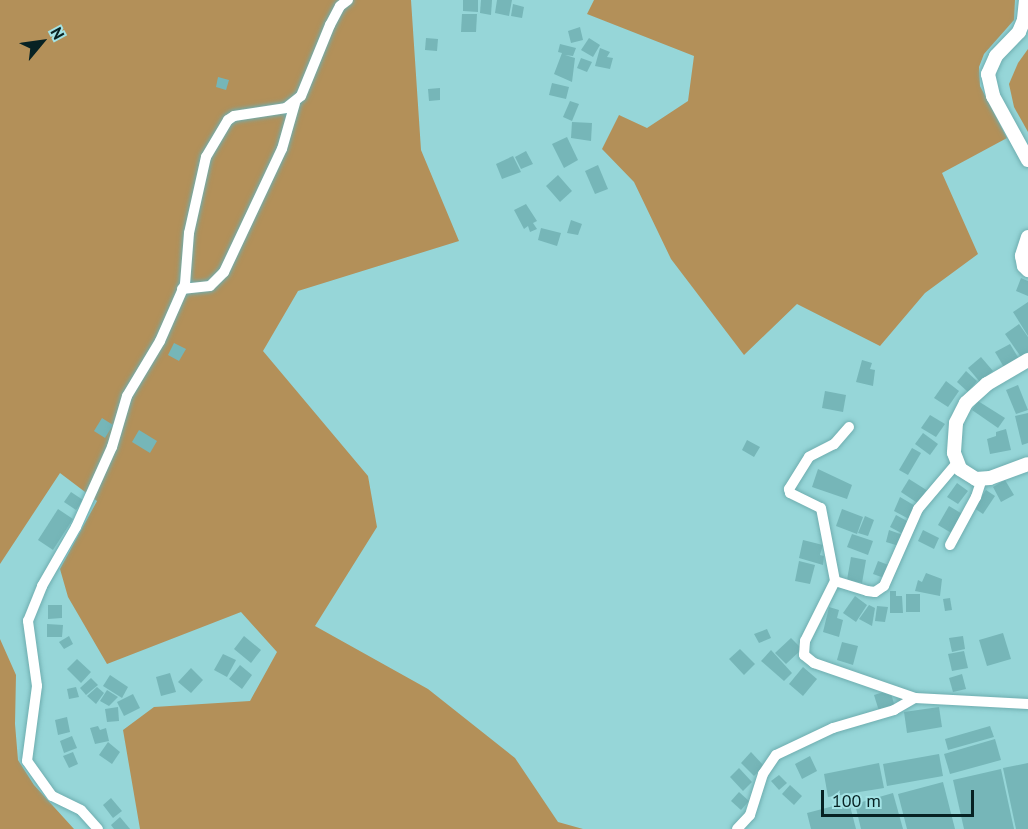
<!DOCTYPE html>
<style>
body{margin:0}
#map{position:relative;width:1028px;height:829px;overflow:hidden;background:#96d6d8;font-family:"PT Sans",sans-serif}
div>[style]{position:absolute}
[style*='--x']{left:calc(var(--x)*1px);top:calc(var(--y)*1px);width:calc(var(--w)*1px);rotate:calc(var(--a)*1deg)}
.forest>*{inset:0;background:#b39059}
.building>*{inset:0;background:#76b6b8}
.roads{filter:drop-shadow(0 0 2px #6eadaf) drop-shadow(0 0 2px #6eadaf)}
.minor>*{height:10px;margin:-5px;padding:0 5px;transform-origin:5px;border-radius:5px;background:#fff}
.major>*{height:14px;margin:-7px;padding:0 7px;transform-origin:7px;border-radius:7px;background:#fff}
span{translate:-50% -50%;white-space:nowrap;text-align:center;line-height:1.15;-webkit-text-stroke:5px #a3e3e5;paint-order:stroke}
.north{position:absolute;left:12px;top:12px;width:60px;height:60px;-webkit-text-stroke:4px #a3e3e5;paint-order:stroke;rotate:61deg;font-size:16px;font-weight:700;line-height:24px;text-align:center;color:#072223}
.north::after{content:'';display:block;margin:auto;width:21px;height:27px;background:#072223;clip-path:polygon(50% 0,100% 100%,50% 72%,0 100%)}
.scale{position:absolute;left:821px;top:790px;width:153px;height:27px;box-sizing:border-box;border:3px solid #072223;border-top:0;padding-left:8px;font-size:18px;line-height:21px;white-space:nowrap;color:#072223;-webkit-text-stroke:4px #a3e3e5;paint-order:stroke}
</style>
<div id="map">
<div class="forest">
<i style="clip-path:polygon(0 0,411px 0,421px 150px,459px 241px,298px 291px,263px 351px,368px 476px,377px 527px,315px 626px,428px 689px,515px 758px,558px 822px,583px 829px,140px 829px,123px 730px,154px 707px,250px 701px,277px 652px,241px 612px,107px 664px,68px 597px,60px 569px,97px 501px,60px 473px,0 564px)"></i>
<i style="clip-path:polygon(594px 0,1015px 0,1014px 20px,984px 54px,979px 67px,980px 86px,1007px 138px,942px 173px,978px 254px,925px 293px,880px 346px,797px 304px,744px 355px,671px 259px,634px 182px,602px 149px,619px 115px,647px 128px,688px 101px,694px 56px,587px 14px)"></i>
<i style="clip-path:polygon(1028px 49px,1028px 132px,1014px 107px,1009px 84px,1018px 63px)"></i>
<i style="clip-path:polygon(0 639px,16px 675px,15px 724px,18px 760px,34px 785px,74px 829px,0 829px)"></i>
</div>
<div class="building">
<i style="clip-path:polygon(463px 0,478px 0,478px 12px,463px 11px)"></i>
<i style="clip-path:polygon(481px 0,492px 0,491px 15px,480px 13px)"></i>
<i style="clip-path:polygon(497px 0,512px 0,509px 16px,495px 13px)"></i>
<i style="clip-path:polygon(513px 4px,524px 7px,522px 18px,511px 16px)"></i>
<i style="clip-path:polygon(462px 14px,477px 14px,476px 32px,461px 32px)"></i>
<i style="clip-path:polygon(580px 27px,583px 40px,571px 43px,568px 31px)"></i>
<i style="clip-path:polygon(426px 38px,438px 39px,437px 51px,425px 50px)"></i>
<i style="clip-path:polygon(589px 38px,600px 45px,593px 57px,581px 50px)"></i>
<i style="clip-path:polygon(560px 44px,576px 48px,573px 56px,565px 55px,575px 58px,572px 82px,554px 74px,562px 53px,558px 52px)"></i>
<i style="clip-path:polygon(600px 48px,610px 52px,607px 57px,613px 58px,610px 69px,595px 66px)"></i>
<i style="clip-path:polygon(581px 58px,592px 62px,587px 72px,577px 68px)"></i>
<i style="clip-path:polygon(218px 77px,229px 80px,226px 90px,216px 87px)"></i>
<i style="clip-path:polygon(552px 83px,569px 87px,566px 99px,549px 95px)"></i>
<i style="clip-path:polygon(440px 88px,440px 100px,429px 101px,428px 89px)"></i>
<i style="clip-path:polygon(570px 101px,579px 104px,572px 121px,563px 117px)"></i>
<i style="clip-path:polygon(572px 122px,592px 123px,591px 141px,571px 138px)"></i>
<i style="clip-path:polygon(567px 137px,578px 160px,564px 168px,552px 144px)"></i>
<i style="clip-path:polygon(526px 151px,533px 164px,521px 169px,515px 157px)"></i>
<i style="clip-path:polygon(513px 156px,521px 172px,502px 179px,496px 164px)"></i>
<i style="clip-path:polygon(598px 165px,608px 189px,595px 194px,585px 171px)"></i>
<i style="clip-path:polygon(558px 175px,572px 191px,560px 202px,546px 186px)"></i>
<i style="clip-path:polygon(526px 204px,537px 221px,533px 223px,537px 229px,530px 232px,528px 226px,524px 229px,514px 210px)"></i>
<i style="clip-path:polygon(571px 220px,582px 224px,578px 235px,567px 233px)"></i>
<i style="clip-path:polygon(541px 228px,561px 233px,557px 246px,538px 240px)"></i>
<i style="clip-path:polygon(1021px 278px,1028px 281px,1028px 296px,1016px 291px)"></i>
<i style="clip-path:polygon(1028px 302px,1028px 336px,1013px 312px)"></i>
<i style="clip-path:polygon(1019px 324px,1028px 337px,1028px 352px,1021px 357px,1005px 334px)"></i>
<i style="clip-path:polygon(174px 343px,186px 349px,179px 361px,168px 355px)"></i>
<i style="clip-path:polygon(1010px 344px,1019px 359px,1005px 369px,995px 352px)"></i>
<i style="clip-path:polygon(981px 357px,993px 371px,980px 382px,968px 368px)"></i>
<i style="clip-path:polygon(862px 360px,872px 363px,870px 369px,875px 370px,873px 386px,856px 382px)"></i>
<i style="clip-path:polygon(966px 371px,977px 381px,968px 392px,957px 382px)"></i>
<i style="clip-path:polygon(946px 381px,959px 391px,948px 407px,934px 398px)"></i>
<i style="clip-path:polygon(1018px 385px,1028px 410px,1016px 414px,1006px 390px)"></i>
<i style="clip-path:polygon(825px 391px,846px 395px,843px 412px,822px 408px)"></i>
<i style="clip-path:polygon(978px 401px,1005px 418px,998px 428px,972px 410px)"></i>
<i style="clip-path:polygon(1028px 413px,1028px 443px,1022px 445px,1015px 416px)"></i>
<i style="clip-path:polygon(930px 415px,945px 424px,936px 437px,921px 428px)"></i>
<i style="clip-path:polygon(102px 418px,113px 425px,105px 438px,94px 431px)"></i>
<i style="clip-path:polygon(1006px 429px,1011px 450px,990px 454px,987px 439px,996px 436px,996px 432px)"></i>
<i style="clip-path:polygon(139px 430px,157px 441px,150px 453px,132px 442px)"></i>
<i style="clip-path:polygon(923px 433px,938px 444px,930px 455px,915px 444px)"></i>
<i style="clip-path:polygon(747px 440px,760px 447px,754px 457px,742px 450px)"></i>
<i style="clip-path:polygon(912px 448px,921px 453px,908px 475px,899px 470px)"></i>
<i style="clip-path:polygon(818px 469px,852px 485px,847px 499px,812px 487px)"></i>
<i style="clip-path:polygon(909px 479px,928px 491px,919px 504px,901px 492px)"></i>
<i style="clip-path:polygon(1005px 480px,1014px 495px,1001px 502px,993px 487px)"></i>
<i style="clip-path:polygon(957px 483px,968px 491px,958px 504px,947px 497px)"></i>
<i style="clip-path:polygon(986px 490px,995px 496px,983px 514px,974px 508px)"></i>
<i style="clip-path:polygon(71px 492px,83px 500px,76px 510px,64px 502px)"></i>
<i style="clip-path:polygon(900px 497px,917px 507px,909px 519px,894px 511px)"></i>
<i style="clip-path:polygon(949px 506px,964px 515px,953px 534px,938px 525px)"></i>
<i style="clip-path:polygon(58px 509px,73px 519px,53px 550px,38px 540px)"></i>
<i style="clip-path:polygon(842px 509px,863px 517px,857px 534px,836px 526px)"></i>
<i style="clip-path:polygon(896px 515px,909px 522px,903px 534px,890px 527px)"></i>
<i style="clip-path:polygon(865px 516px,874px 520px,868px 536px,858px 533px)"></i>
<i style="clip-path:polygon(889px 530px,903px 535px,899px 546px,886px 542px)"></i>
<i style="clip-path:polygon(923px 530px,939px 538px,934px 549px,918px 541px)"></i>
<i style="clip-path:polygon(852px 534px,873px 541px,868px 555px,847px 547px)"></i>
<i style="clip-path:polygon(803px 540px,823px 545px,820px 555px,824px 556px,823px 565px,799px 558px)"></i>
<i style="clip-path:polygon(851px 557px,866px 560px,862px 583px,847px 580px)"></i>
<i style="clip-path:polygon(799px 561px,815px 565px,810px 584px,795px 581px)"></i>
<i style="clip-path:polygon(878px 561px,891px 566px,887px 579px,873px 574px)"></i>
<i style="clip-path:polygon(926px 573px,942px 579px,940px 596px,915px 591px,918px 580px,922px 582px)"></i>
<i style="clip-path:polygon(890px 591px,896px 591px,896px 596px,902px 596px,903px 613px,890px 613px)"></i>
<i style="clip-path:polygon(906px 594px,920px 594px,920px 612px,906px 612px)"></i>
<i style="clip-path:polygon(855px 596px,867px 605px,856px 622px,843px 613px)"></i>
<i style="clip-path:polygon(950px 598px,952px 610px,945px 611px,943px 599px)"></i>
<i style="clip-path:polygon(48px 605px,62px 605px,62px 618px,48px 619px)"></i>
<i style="clip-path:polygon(869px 605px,875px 608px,872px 626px,859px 619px)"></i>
<i style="clip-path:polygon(877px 606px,888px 607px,885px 622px,875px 621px)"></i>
<i style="clip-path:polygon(829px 607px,839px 610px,837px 618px,843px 620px,839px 637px,823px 632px)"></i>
<i style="clip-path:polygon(47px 624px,63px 625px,62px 637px,47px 637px)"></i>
<i style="clip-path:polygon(767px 629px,771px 638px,759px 643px,754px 634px)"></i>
<i style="clip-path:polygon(1003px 633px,1011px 659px,987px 666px,979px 640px)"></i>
<i style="clip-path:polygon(69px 636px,73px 644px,64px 649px,59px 642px)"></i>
<i style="clip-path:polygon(244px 636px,261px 650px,251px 663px,234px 649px)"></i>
<i style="clip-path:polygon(963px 636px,965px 649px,952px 652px,949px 638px)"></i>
<i style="clip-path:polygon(791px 638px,802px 649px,786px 664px,775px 653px)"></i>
<i style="clip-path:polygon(842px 642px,858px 646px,853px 665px,837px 660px)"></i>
<i style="clip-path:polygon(740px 649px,755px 664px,744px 675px,729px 659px)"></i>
<i style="clip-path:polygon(771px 650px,792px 673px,784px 681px,761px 661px)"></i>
<i style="clip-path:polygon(964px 651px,968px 668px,952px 671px,948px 654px)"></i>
<i style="clip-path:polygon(223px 654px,236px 660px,227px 677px,214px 670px)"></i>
<i style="clip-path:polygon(77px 659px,91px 672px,81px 683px,67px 669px)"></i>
<i style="clip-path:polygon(240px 665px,252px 675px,242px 689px,229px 679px)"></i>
<i style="clip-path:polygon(803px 667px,817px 679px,803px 696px,789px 684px)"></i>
<i style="clip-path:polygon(191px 668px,203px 680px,191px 693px,178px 682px)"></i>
<i style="clip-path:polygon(170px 673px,176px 692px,161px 696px,156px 677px)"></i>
<i style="clip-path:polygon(962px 674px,966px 689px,953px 692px,949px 678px)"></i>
<i style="clip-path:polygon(110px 675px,128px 687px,122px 698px,103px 686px)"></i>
<i style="clip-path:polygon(91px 678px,98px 685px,86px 695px,80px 688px)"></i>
<i style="clip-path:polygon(76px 687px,79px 697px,69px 699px,67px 689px)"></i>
<i style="clip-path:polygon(97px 687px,104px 693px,96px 704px,87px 696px)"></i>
<i style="clip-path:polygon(107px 690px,118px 697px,109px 706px,100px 701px)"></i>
<i style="clip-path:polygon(890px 690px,895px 707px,879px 711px,874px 695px)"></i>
<i style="clip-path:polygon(133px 694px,140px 708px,124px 716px,117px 702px)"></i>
<i style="clip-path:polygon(118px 707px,119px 721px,107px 722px,105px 709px)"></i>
<i style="clip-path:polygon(939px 707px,942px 727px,907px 733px,904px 712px)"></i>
<i style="clip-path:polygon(67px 717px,70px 732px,58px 735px,55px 720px)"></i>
<i style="clip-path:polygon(98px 726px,100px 730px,106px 728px,109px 741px,95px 744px,90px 728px)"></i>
<i style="clip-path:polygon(990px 726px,994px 737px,948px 750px,945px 739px)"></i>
<i style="clip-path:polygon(72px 736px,77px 748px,64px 753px,60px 741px)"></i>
<i style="clip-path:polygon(995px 739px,1001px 760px,950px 774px,944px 754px)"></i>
<i style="clip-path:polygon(108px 742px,120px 752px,112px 764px,99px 755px)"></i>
<i style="clip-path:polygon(73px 752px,78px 764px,69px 768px,63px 756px)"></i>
<i style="clip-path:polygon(751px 752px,764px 766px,754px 776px,741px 763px)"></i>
<i style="clip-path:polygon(939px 754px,943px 776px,887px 786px,883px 764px)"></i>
<i style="clip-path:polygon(810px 756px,817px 771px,802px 779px,795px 764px)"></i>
<i style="clip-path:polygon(879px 763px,884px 788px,828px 797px,824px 774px)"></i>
<i style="clip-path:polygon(1028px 763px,1028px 829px,1016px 829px,1003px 768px)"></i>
<i style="clip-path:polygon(739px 768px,752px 782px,743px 791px,730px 777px)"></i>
<i style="clip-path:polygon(1001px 769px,1014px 829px,964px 829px,953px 780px)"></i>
<i style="clip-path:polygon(779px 775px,787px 783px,779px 790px,771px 781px)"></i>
<i style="clip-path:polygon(943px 782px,955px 829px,907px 829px,898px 794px)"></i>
<i style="clip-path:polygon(790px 785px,802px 796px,794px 805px,782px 794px)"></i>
<i style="clip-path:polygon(739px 792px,749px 801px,741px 810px,731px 801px)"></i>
<i style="clip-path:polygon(893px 793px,903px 829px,861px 829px,855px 804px)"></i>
<i style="clip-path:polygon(111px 798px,122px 811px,113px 818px,103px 805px)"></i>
<i style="clip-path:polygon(849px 802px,856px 829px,811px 829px,807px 813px)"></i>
<i style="clip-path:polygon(120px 817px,130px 829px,114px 829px,111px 825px)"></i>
</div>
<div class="roads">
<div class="minor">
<i style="--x:182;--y:289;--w:28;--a:-6"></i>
<i style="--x:210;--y:286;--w:20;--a:-45"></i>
<i style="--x:224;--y:272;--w:136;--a:-64.8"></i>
<i style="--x:282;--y:149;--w:48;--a:-74.2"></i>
<i style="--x:849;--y:427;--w:23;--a:131"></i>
<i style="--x:834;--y:444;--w:28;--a:153"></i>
<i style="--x:809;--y:457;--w:38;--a:122"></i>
<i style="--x:789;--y:489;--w:4;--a:76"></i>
<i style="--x:790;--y:493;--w:34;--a:26"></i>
<i style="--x:821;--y:508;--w:74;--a:79.1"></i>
<i style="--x:835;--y:581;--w:67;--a:116.6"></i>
<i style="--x:805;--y:641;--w:14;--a:94"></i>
<i style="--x:804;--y:655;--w:13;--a:39"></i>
<i style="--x:814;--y:663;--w:107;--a:19.1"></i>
<i style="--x:915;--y:698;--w:113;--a:3"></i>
<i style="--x:950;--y:545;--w:55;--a:-61.6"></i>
<i style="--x:976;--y:497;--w:19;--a:-72"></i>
<i style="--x:835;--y:581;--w:34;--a:17"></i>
<i style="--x:867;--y:591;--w:8;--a:7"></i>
<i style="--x:875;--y:592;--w:11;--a:-34"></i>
<i style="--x:884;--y:586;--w:84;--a:-66.2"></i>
<i style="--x:918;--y:509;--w:59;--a:-49.8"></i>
<i style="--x:98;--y:829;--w:25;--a:-132"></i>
<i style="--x:81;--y:810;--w:32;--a:-154"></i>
<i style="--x:52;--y:796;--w:43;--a:-125.5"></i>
<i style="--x:27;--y:761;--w:76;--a:-82.4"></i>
<i style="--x:37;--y:686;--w:66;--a:-97.9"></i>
<i style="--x:28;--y:621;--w:38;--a:-68"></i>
<i style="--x:42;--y:586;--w:68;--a:-60"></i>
<i style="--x:76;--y:527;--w:88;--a:-65.8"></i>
<i style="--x:112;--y:447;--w:53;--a:-73.6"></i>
<i style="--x:127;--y:396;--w:64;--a:-59"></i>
<i style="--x:160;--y:341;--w:62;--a:-66.3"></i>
<i style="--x:185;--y:284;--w:51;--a:-85.5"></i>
<i style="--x:189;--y:233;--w:78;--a:-77.4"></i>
<i style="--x:206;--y:157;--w:43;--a:-59.3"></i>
<i style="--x:228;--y:120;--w:7;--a:-34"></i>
<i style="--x:234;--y:116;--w:53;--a:-8.7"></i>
<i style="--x:286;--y:108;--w:19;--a:-39"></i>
<i style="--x:301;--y:96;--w:77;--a:-67.8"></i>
<i style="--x:330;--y:25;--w:21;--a:-62"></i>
<i style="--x:340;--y:6;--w:10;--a:-37"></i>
<i style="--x:737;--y:829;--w:19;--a:-47"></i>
<i style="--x:750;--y:815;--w:43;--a:-72.4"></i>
<i style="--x:763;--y:774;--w:23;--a:-56"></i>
<i style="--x:776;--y:755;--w:63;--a:-25.3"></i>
<i style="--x:833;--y:728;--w:64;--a:-16.4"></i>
<i style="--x:894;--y:710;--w:24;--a:-30"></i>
</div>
<div class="major">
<i style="--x:1026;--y:0;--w:20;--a:96"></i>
<i style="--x:1024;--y:20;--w:13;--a:113"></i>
<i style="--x:1019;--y:32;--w:33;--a:134"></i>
<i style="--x:996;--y:56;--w:20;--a:114"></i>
<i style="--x:988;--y:74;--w:23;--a:77"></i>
<i style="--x:993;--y:96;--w:73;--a:61.3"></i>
<i style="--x:1028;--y:237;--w:20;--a:108"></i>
<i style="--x:1022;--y:256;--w:10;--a:79"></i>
<i style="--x:1024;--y:266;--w:6;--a:45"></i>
<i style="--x:1028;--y:360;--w:48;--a:149.7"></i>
<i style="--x:987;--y:384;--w:28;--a:138"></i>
<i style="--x:966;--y:403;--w:22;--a:117"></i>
<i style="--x:956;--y:423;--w:30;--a:94"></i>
<i style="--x:954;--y:453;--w:17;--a:69"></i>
<i style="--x:960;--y:469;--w:19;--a:32"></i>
<i style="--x:976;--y:479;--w:14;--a:-4"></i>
<i style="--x:990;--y:478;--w:40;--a:-20.2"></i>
</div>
</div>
<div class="north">N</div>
<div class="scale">100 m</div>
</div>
